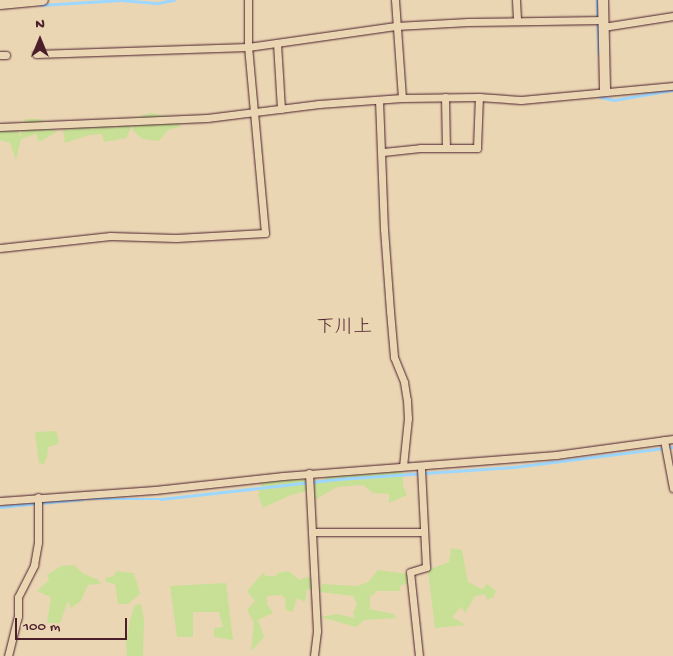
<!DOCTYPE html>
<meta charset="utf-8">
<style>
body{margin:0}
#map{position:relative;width:673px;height:656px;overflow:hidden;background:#ebd6b4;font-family:"Gochi Hand","Klee One",sans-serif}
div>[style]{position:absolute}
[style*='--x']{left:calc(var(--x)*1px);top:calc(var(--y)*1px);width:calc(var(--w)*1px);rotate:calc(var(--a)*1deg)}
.green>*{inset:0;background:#c7e096}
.stream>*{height:2.5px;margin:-1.25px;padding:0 1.25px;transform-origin:1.25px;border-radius:1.25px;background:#9dd7fd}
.roads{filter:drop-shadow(0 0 1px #4a1f2b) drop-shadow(0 0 1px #4a1f2b)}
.street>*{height:7px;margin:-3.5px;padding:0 3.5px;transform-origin:3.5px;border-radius:3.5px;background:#ebd6b4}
.secondary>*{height:10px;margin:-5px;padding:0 5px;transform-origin:5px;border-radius:5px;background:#ebd6b4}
span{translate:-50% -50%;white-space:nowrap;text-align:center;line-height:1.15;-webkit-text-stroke:4px #ebd6b4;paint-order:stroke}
.quarter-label{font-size:19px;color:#4a1f2b}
.north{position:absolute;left:15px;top:15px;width:50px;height:50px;-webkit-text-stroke:4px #ebd6b4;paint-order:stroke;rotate:0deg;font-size:14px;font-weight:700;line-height:20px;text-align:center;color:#4a1f2b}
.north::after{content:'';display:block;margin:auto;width:18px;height:22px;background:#4a1f2b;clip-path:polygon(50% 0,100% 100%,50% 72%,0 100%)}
.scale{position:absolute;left:15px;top:618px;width:112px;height:22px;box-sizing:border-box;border:2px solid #4a1f2b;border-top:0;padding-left:6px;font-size:15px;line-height:18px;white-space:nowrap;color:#4a1f2b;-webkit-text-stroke:4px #ebd6b4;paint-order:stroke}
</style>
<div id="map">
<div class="green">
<i style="clip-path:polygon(150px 113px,183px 119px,179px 127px,168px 130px,159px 141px,143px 139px,133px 131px,133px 119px)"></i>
<i style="clip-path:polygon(25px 119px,40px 119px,57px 132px,39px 142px,36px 134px,21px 139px,16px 160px,10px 143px,0 140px,0 128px,11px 127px,18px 131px,21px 137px,21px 127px)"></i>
<i style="clip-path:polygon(120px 122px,129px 122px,131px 128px,126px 138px,104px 142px,102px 134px,89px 135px,65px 143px,63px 129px,104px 123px,115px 128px)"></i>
<i style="clip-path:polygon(56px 431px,59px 441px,56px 445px,48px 447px,47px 457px,44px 464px,39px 463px,35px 432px)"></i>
<i style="clip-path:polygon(403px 466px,403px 486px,407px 495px,389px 503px,389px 494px,373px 493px,363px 485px,337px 487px,316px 499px,314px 481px,323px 480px,331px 474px)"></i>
<i style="clip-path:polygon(300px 474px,309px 481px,306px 491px,288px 496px,263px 508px,258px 495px,264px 477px)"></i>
<i style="clip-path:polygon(451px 548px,462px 550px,468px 582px,482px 589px,487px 584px,496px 591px,493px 597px,487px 600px,485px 594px,475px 596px,465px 613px,461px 607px,452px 617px,466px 625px,435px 628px,428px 570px,449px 562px)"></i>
<i style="clip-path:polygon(74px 565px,84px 574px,99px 580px,100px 584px,88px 585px,81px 601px,71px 608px,68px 601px,60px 623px,47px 623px,51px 597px,37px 591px,49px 580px,47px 575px,61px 566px)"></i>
<i style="clip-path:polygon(378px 570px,408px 574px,408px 583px,400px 586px,400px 591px,375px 591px,375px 594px,370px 596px,370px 609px,394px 614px,396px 618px,364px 620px,356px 627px,320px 617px,337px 614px,355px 618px,353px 613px,357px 604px,353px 596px,320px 592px,322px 584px,357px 586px,368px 582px)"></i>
<i style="clip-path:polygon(116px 571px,134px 573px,140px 594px,128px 604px,118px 604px,115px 584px,106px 582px,105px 578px,114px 576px)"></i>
<i style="clip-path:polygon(288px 571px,300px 580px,306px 577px,318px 581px,315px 588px,307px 590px,305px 602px,297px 598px,293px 612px,286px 610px,285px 598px,281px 595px,267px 596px,267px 604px,273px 613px,258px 620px,264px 637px,251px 651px,254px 623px,247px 610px,255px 601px,247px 591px,264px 572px,265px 576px,276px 576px,277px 573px)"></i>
<i style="clip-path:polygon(226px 583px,233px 640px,214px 637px,214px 628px,223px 627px,219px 612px,193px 612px,193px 637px,177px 637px,170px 586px)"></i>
<i style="clip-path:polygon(141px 604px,144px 620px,143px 656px,127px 656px,126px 643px,130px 620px,135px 605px)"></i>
</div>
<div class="stream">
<i style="--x:121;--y:0;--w:37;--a:5"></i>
<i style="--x:158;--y:3;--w:16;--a:-11"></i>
<i style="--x:597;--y:0;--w:53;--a:87.8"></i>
<i style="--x:41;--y:5;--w:80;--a:-3.6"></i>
<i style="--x:601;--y:94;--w:3;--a:90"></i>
<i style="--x:601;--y:97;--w:13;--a:13"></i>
<i style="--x:614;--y:100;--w:60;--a:-9.6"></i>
<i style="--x:0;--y:507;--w:83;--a:-5.5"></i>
<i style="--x:83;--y:499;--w:78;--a:0"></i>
<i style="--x:161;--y:499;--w:178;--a:-6.4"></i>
<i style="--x:338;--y:479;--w:176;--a:-3.9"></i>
<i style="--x:514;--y:467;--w:160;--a:-7.2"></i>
</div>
<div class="roads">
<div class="street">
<i style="--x:395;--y:0;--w:98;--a:85.9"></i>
<i style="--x:516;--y:0;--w:20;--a:87"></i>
<i style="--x:603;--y:27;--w:71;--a:-8.9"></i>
<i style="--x:277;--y:43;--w:66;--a:86.5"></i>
<i style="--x:36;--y:54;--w:212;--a:-1.9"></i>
<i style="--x:248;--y:47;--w:149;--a:-8.1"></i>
<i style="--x:396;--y:26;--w:72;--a:-3.2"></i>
<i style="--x:468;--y:22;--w:135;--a:-0.8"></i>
<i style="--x:0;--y:55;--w:6;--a:0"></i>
<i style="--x:445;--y:97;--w:51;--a:88.9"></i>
<i style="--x:379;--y:100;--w:129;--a:87.8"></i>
<i style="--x:384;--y:229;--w:82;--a:85.8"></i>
<i style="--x:390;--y:311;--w:46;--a:85"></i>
<i style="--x:394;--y:357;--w:27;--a:68"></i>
<i style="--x:404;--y:382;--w:18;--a:81"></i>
<i style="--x:407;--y:400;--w:18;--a:87"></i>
<i style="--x:408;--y:418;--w:48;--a:95.9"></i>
<i style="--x:0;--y:127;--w:207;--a:-2.5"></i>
<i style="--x:207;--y:118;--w:113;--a:-7.1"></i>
<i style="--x:319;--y:104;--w:83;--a:-4.1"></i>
<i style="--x:402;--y:98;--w:77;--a:-0.7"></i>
<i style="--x:479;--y:97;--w:42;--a:4.1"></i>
<i style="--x:521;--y:100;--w:153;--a:-5.3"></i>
<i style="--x:383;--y:152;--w:37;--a:-6"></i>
<i style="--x:420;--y:148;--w:57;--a:0"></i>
<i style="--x:477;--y:148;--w:51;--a:-87.8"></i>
<i style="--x:0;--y:248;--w:111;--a:-6.2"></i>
<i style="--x:110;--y:236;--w:66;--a:1.7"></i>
<i style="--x:176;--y:238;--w:89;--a:-3.2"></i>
<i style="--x:265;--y:233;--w:187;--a:-95.2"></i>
<i style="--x:248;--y:47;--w:47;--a:-90"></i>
<i style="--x:664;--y:440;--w:49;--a:79.4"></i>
<i style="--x:309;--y:473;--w:158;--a:87.1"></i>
<i style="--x:317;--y:631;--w:25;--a:97"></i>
<i style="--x:0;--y:501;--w:155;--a:-4.1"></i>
<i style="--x:155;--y:490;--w:129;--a:-6.2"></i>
<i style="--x:283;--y:476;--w:274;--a:-4.4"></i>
<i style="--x:556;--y:455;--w:118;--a:-7.8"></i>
<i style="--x:312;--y:532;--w:112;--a:0"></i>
<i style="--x:8;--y:656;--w:41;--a:-76"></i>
<i style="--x:18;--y:616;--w:19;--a:-90"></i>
<i style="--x:18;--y:597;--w:36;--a:-63"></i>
<i style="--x:34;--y:565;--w:23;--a:-80"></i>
<i style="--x:38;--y:542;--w:45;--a:-90"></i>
<i style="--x:419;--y:656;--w:84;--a:-96.1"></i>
<i style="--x:410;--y:572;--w:17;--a:-17"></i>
<i style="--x:426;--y:567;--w:100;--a:-92.9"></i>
</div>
<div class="secondary">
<i style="--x:603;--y:0;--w:91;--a:88.7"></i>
<i style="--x:0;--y:4;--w:43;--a:-5.3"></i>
</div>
</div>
<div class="quarter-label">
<span style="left:344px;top:329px">下川上</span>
</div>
<div class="north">N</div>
<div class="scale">100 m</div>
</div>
